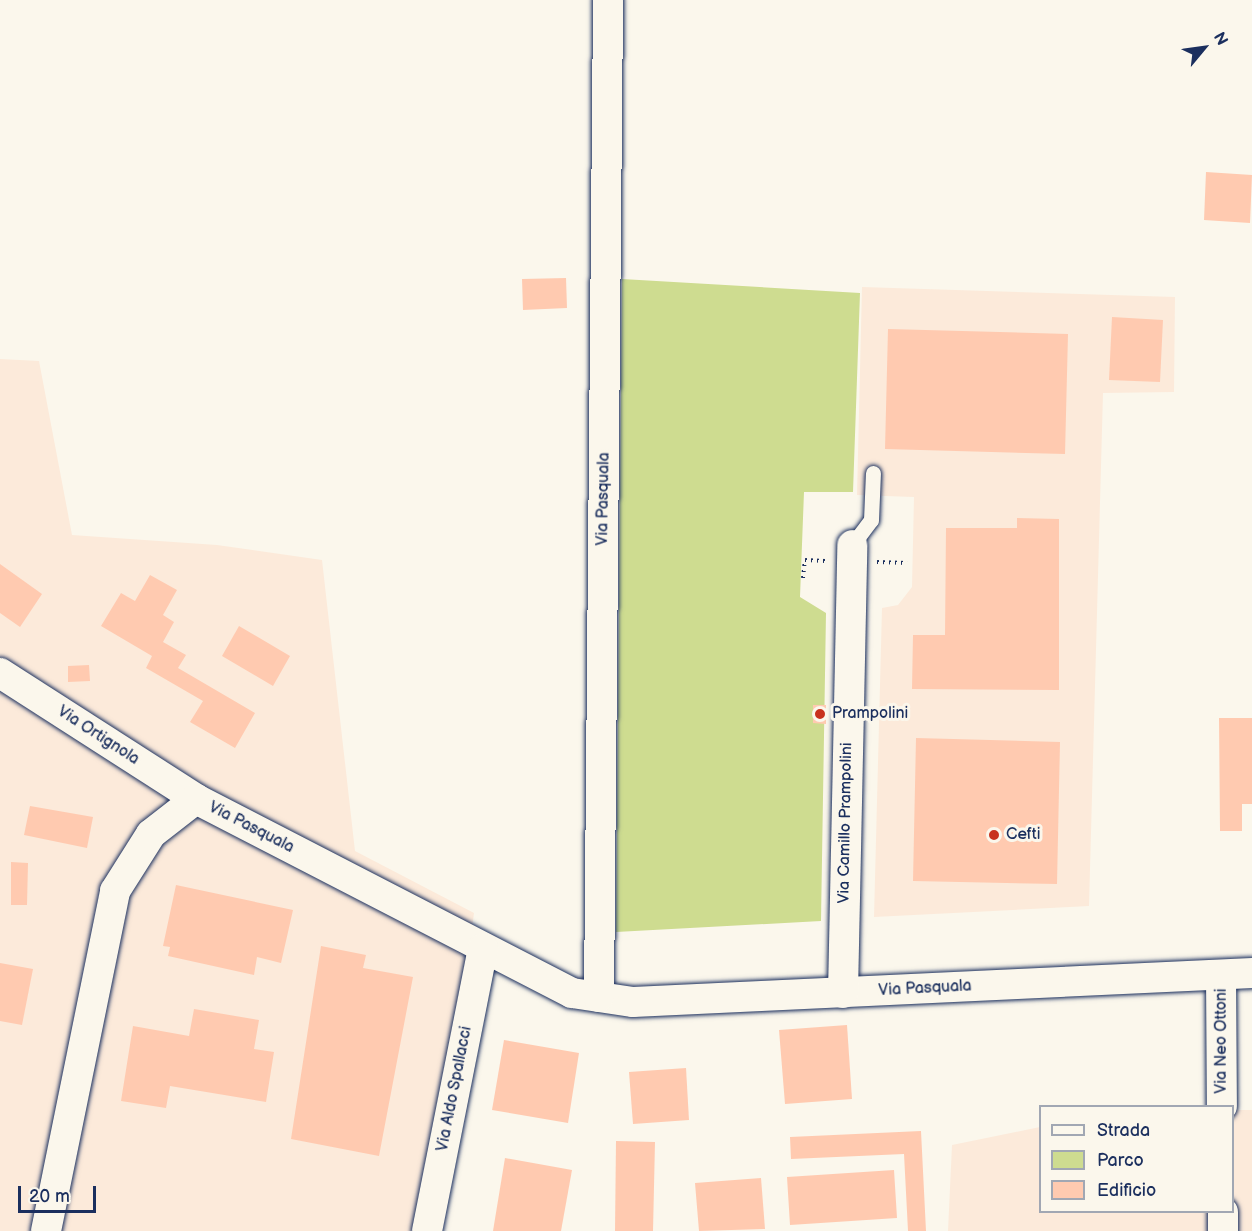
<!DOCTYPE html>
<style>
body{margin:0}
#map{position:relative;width:1252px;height:1231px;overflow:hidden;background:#fbf7ec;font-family:"Balsamiq Sans",sans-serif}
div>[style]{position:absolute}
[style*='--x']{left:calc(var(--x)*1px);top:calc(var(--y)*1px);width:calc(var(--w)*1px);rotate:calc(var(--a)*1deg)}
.built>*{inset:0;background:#fceada}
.green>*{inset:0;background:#cedc90}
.building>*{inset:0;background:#ffcab0}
.path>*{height:4px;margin-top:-2px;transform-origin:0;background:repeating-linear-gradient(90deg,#1b2f5e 0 1.5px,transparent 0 6px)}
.roads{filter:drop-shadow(0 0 2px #1b2f5e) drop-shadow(0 0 2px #1b2f5e)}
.service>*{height:15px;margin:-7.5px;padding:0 7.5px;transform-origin:7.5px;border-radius:7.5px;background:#fbf7ec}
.minor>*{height:30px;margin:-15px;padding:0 15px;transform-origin:15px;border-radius:15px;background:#fbf7ec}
.dots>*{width:16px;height:16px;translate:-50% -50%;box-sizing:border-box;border:3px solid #fbf7ec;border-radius:50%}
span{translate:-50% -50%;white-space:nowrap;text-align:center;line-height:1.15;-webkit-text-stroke:6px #fbf7ec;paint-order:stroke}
.street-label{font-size:16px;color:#1b2f5e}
.poi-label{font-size:16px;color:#1b2f5e}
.left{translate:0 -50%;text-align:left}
.legend{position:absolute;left:1039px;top:1105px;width:195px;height:108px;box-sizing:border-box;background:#fbf7ec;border:2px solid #a1a7b3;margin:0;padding:8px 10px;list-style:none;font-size:18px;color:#1b2f5e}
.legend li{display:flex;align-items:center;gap:12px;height:30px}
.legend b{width:30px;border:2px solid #a1a7b3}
.north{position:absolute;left:1174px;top:18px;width:60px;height:60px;-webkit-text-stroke:4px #fbf7ec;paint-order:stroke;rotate:61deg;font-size:16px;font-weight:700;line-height:24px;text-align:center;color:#1b2f5e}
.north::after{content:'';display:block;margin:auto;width:21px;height:27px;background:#1b2f5e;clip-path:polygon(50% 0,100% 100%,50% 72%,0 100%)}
.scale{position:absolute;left:18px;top:1186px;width:78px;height:27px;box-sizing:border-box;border:3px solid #1b2f5e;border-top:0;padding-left:8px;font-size:18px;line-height:21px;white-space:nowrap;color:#1b2f5e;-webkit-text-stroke:4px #fbf7ec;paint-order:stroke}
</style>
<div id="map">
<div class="built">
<i style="clip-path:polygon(862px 287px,1175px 297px,1174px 392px,1103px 393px,1089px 906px,874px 917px,882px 608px,898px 605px,912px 587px,914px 497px,857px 495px)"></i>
<i style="clip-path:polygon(0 359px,39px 361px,72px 535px,217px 545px,322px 560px,355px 851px,474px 913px,432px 1231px,0 1231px)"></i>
<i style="clip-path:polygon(1233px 1110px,1252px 1110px,1252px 1231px,948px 1231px,952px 1145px,1040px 1127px,1040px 1212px,1232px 1212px)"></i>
</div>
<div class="green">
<i style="clip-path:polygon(622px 279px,860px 293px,853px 492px,804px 492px,800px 597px,826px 613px,821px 921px,616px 932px)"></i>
</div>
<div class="building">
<i style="clip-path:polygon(1206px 172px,1252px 175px,1250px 223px,1204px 220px)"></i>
<i style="clip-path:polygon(566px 278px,567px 308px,523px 310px,522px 279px)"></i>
<i style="clip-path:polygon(1112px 317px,1163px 320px,1160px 382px,1109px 380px)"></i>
<i style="clip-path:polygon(888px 329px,1068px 334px,1065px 454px,885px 449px)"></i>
<i style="clip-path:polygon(1017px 518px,1059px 519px,1059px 690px,912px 689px,913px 635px,945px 635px,946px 528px,1017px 528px)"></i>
<i style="clip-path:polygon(0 564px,42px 594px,20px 627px,0 613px)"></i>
<i style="clip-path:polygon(150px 575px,177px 590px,163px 615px,174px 622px,163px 642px,186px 655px,178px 668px,255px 713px,235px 748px,190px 722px,203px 701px,146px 668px,152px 656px,101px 626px,121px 593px,135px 601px)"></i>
<i style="clip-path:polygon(239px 626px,290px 656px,273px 686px,222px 656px)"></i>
<i style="clip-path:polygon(89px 665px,90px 681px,68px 682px,68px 666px)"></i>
<i style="clip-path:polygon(813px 705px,826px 705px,826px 724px,813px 723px)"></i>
<i style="clip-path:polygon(1219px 718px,1252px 718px,1252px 804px,1242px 804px,1242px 831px,1220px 831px)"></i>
<i style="clip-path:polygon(916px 738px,1060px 742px,1057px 884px,913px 881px)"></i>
<i style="clip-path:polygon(30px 806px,93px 817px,87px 848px,24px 835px)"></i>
<i style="clip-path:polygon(11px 862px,28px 863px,27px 905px,11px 905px)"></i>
<i style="clip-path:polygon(176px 885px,293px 910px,281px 963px,257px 957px,254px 975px,168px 956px,170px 947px,163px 946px)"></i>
<i style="clip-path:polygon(321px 946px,366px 955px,363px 968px,413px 977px,379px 1156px,291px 1139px)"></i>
<i style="clip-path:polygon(0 963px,33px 969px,22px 1025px,0 1021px)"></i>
<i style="clip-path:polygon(194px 1009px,259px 1020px,254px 1049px,274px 1052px,266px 1102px,170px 1086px,166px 1108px,121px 1101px,133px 1026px,189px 1036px)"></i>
<i style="clip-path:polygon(847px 1025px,852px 1099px,785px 1104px,779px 1030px)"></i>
<i style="clip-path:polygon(504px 1040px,579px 1053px,568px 1123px,492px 1110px)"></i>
<i style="clip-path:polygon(686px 1068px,689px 1120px,633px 1124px,629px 1072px)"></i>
<i style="clip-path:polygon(921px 1131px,926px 1231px,908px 1231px,904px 1154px,791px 1159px,790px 1137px)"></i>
<i style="clip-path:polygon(616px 1141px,655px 1142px,653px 1231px,615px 1231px)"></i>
<i style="clip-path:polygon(505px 1158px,572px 1170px,561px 1231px,493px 1231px)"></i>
<i style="clip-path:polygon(894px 1170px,897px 1218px,790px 1225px,787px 1177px)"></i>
<i style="clip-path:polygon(761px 1178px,765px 1229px,699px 1231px,695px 1183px)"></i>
</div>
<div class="path">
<i style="--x:877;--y:562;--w:30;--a:2"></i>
<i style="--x:803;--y:578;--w:18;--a:-84"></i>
<i style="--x:805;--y:560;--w:20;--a:3"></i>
</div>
<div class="roads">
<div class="service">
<i style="--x:852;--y:545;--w:31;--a:-53"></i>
<i style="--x:871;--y:520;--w:47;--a:-87.6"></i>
</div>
<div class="minor">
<i style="--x:0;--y:673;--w:233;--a:32.7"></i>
<i style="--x:196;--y:799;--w:423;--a:27.3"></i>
<i style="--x:572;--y:993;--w:62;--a:8.4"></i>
<i style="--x:633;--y:1002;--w:620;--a:-2.68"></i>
<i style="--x:1221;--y:975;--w:131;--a:89.6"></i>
<i style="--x:843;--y:993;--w:448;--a:-88.8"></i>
<i style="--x:599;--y:997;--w:997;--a:-89.48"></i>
<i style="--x:1223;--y:1212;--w:19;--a:90"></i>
<i style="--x:46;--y:1231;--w:347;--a:-78.5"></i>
<i style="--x:115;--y:891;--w:67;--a:-57.7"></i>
<i style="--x:151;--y:834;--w:57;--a:-37.9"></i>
<i style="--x:427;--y:1231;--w:288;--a:-78.8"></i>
</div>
</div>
<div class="dots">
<i style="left:820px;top:714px;background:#c8321e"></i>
<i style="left:994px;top:835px;background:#c8321e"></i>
</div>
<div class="street-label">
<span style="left:604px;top:499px;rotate:-89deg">Via Pasquala</span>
<span style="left:98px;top:736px;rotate:33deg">Via Ortignola</span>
<span style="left:846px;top:823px;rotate:-89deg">Via Camillo Prampolini</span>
<span style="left:251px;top:828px;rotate:27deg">Via Pasquala</span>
<span style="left:925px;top:989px;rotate:-3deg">Via Pasquala</span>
<span style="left:1222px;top:1041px;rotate:-90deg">Via Neo Ottoni</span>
<span style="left:455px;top:1089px;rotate:-79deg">Via Aldo Spallacci</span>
</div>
<div class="poi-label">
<span class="left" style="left:832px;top:714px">Prampolini</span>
<span class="left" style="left:1006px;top:835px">Cefti</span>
</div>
<ul class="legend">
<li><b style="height:8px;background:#fbf7ec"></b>Strada</li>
<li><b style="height:16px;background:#cedc90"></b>Parco</li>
<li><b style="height:16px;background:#ffcab0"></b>Edificio</li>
</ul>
<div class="north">N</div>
<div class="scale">20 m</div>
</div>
